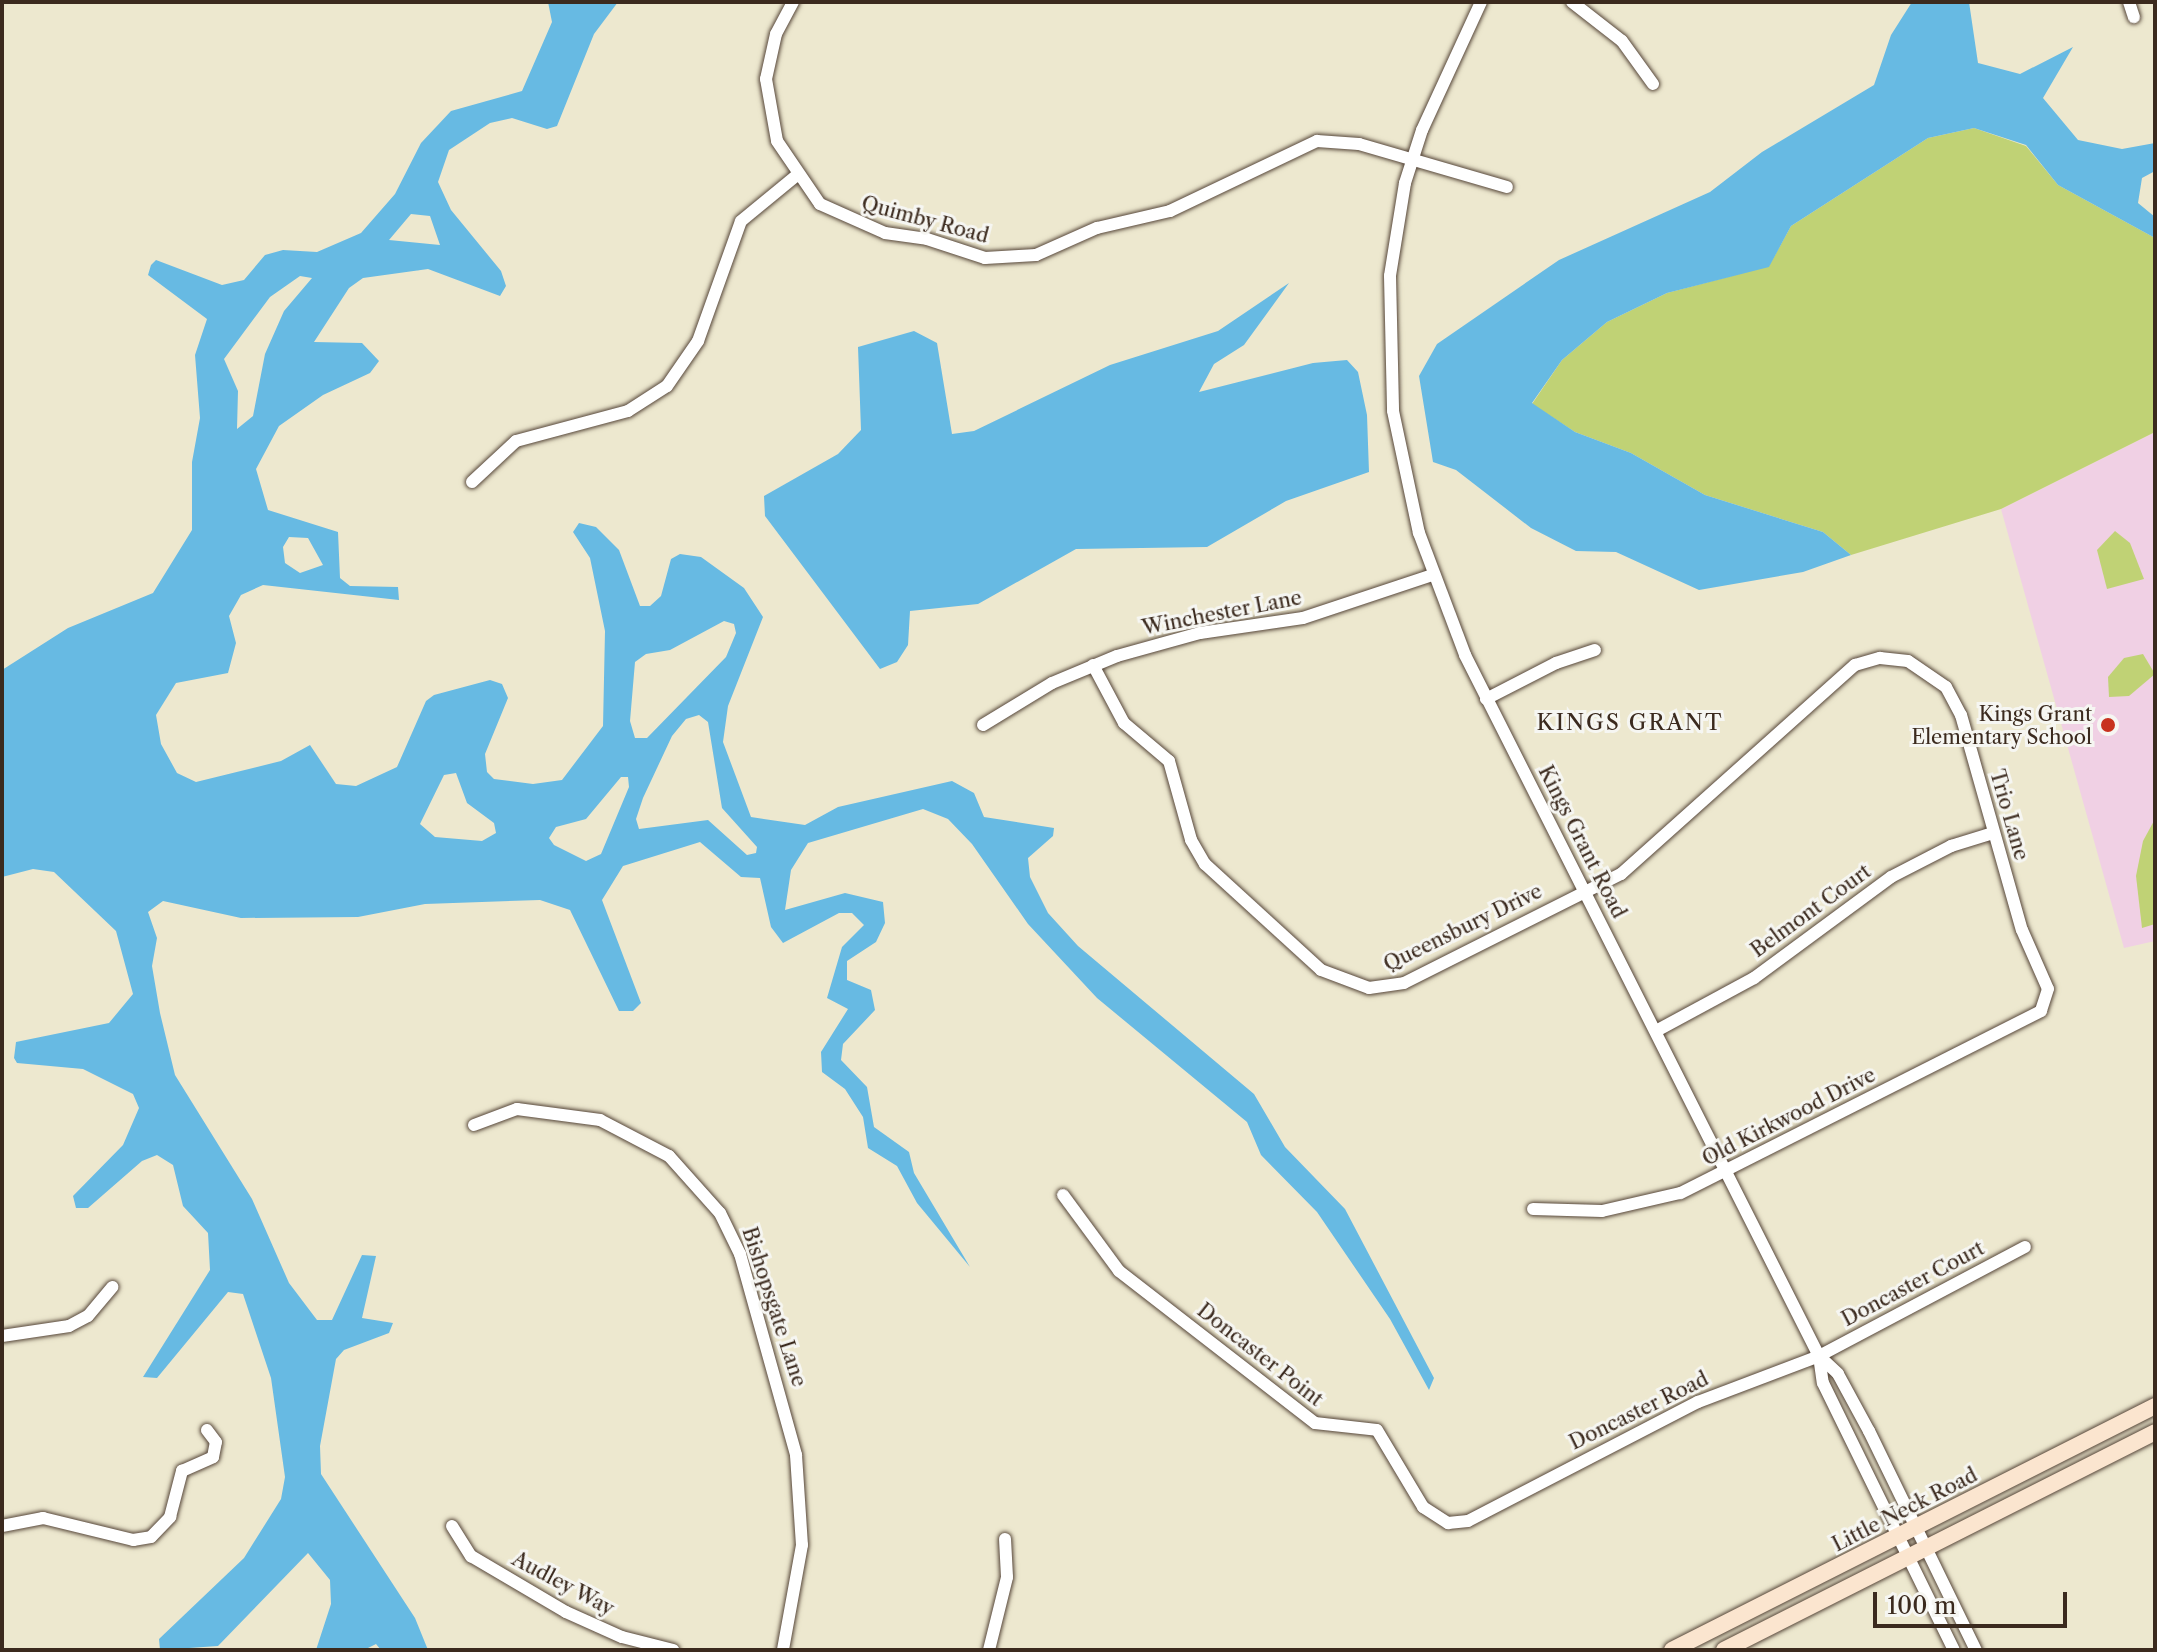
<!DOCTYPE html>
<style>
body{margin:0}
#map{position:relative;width:2157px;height:1652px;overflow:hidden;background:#ede8cf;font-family:"Libre Caslon Text",serif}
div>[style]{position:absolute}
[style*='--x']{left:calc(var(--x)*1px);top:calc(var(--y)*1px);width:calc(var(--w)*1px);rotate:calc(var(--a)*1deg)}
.built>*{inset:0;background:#f0d0e4}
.green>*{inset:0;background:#c0d275}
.water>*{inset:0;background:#67bae3}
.roads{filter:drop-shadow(0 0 2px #564639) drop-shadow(0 0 2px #564639)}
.street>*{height:12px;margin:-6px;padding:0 6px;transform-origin:6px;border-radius:6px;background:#fff}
.secondary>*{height:16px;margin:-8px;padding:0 8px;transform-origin:8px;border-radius:8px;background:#fbe5cf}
.dots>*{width:22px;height:22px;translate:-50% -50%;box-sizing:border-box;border:4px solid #f6f6f2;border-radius:50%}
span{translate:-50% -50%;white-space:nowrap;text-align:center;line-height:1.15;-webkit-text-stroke:6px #f6f6f2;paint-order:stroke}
.street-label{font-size:20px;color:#3b2a1e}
.poi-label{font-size:20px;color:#3b2a1e}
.right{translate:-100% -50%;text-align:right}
.neighbourhood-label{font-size:22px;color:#3b2a1e;letter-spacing:2px}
.frame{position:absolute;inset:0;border:4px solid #3b2a1e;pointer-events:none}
.scale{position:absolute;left:1873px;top:1592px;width:194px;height:36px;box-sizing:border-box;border:4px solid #3b2a1e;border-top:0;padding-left:10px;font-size:24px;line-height:28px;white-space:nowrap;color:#3b2a1e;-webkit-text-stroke:6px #f6f6f2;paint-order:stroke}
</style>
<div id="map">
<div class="built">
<i style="clip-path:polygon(2155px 432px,2155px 941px,2124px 948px,2001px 509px)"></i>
</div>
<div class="green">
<i style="clip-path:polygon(1974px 128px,2026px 146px,2058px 185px,2155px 238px,2155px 432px,2001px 509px,1851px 555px,1823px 532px,1705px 495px,1631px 453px,1575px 432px,1532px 404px,1562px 360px,1607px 322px,1667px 293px,1769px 266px,1791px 226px,1928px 138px)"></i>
<i style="clip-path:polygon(2115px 531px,2130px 543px,2144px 579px,2107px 589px,2097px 550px)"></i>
<i style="clip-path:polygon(2143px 654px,2155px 674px,2129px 696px,2109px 697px,2108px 677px,2124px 658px)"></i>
<i style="clip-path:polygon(2155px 819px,2155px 924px,2142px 928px,2136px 876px,2143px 841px)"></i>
</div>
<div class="water">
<i style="clip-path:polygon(evenodd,548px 2px,618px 2px,594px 34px,557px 126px,547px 129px,512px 118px,490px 123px,449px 150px,438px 182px,451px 210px,501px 271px,506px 286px,500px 296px,428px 269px,363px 278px,349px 288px,314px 342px,362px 343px,379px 361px,370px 373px,323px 395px,279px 426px,256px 469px,268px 510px,338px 532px,340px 578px,350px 586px,398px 587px,399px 600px,263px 585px,241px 595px,229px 616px,236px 643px,228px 673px,176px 683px,156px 715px,161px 744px,177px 773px,196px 782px,281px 761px,310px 745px,336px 784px,356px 786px,397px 767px,426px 701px,434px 695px,490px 680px,502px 684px,508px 698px,485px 754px,487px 772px,494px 779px,533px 784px,562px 780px,603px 726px,605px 631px,590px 558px,573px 532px,579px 523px,596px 527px,619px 550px,640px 606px,650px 606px,661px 596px,671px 559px,680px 554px,701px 557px,744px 588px,763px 617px,728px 706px,723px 742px,751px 817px,805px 825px,838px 807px,952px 781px,974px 793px,984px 817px,1054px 828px,1053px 836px,1028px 858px,1030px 877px,1048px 913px,1078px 946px,1254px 1094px,1285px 1147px,1345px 1209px,1434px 1378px,1429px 1390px,1390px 1319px,1317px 1212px,1261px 1155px,1247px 1122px,1097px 998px,1028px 924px,972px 844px,948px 819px,923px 809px,808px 843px,791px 870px,785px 910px,845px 893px,883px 902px,885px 923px,876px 942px,847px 961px,847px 980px,871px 990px,875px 1010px,843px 1044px,841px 1060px,867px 1087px,874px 1127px,909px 1152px,914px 1173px,970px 1267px,917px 1203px,897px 1166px,868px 1148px,863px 1117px,845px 1089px,822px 1072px,821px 1052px,848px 1009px,827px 998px,842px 947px,864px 925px,852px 913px,839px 913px,783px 943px,771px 927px,760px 878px,741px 877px,700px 842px,623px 866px,602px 900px,641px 1003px,633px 1011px,619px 1011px,570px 910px,540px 900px,425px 904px,358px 917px,241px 918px,163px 901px,148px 912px,157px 938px,152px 966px,160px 1013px,175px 1075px,252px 1199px,289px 1283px,317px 1320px,332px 1320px,362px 1255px,376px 1256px,362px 1318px,393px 1323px,389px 1333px,344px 1350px,336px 1359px,320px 1446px,321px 1474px,415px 1618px,428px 1650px,381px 1650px,376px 1644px,364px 1650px,316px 1650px,331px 1604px,330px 1580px,308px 1553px,218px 1646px,160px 1650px,159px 1639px,244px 1558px,281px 1499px,285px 1477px,271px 1378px,243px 1294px,228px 1292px,157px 1378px,143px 1377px,210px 1270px,208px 1233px,183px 1206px,173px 1165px,157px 1155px,142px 1161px,88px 1208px,76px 1208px,73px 1196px,123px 1145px,139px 1108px,133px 1094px,83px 1069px,17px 1063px,14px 1058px,16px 1042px,109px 1023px,133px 994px,116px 931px,54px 872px,33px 869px,2px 877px,2px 670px,68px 628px,153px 593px,192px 530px,192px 462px,200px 418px,195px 355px,207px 319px,148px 275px,151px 265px,156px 260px,222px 285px,244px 280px,265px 255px,283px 250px,317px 252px,361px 233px,395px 194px,421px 143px,451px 111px,522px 91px,552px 22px,548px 2px,411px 214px,430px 216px,440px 245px,389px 240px,411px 214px,548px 2px,300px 276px,312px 278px,284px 311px,265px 354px,253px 416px,237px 429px,238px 391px,224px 359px,270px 297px,300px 276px,548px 2px,289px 537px,308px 538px,323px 565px,300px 573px,285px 563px,283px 547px,289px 537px,548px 2px,724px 621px,734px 624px,736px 633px,726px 657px,647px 738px,635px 738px,630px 721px,635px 662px,646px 654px,670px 650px,724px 621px,548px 2px,699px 715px,708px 722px,722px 808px,757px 847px,756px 853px,747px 855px,708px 820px,639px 829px,636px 819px,643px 798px,672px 736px,686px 719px,699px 715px,548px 2px,456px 773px,467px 803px,494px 823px,496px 833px,482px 841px,435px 837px,420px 824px,444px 775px,456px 773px,548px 2px,621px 777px,628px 777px,629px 787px,601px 854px,586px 861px,554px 845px,549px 838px,556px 827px,586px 819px,621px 777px)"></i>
<i style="clip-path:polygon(1912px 2px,1969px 2px,1978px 63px,2020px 74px,2073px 47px,2043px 98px,2078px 140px,2122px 149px,2155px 143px,2155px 171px,2142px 178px,2138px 203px,2155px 217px,2155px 238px,2058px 185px,2026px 145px,1974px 128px,1928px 138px,1791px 226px,1769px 267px,1667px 293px,1607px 322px,1562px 360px,1532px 403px,1575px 432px,1631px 453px,1705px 495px,1823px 532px,1851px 555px,1803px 572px,1699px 590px,1616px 552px,1576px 551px,1531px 528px,1456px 470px,1433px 462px,1419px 376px,1437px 344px,1559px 260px,1710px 192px,1762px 152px,1874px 85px,1891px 35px)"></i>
<i style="clip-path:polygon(1289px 283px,1244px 345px,1214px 364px,1199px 392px,1313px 363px,1347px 360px,1358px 372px,1367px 415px,1369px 472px,1286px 501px,1207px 547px,1076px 549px,978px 604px,910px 611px,908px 645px,897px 662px,880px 669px,765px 516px,764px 496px,838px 454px,861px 430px,858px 347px,914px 331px,937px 343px,952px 434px,974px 431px,1110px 365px,1218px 331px)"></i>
</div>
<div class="roads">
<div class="street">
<i style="--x:793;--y:2;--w:36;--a:118"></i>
<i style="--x:776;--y:34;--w:46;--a:102.5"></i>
<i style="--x:766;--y:79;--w:63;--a:79.9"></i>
<i style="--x:777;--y:141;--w:76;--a:55.7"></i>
<i style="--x:820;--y:204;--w:71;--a:24"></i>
<i style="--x:885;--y:233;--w:42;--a:8.1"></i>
<i style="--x:927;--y:239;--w:61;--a:18.1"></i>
<i style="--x:985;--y:258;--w:51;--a:-3.4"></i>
<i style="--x:1036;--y:255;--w:67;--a:-23.9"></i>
<i style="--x:1097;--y:228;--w:75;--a:-13.1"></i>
<i style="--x:1170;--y:211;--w:163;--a:-25.5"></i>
<i style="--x:1317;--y:141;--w:42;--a:4.1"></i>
<i style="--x:1359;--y:144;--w:154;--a:16.2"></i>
<i style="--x:1481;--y:2;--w:141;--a:114.7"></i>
<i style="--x:1422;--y:130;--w:56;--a:107.8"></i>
<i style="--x:1405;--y:183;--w:94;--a:99.2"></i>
<i style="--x:1390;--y:276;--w:135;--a:88.7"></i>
<i style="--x:1393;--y:411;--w:125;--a:78"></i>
<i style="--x:1419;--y:533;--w:130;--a:69.3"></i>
<i style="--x:1465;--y:655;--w:785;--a:63.21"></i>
<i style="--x:1819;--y:1356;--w:27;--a:82"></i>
<i style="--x:1823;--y:1383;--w:297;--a:63.9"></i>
<i style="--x:1572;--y:2;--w:63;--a:38"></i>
<i style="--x:1622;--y:41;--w:53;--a:54.2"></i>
<i style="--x:2129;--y:2;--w:16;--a:72"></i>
<i style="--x:472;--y:482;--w:60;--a:-43"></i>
<i style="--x:516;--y:441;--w:116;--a:-15"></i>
<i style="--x:628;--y:411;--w:46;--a:-32.7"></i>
<i style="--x:667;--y:386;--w:55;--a:-55.4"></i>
<i style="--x:698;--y:341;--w:127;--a:-70.3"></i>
<i style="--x:741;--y:221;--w:71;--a:-39.3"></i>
<i style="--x:1093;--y:665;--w:66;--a:61.9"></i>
<i style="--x:1124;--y:723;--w:59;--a:40.2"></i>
<i style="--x:1169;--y:761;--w:82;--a:74.4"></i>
<i style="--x:1191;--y:840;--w:28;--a:60"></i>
<i style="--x:1205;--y:864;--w:157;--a:42.4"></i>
<i style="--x:1321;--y:970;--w:51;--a:20.6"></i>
<i style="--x:1369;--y:988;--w:35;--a:-8"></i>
<i style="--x:1404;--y:983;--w:243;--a:-26.7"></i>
<i style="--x:1621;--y:874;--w:314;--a:-41.8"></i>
<i style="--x:1855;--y:665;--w:26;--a:-16"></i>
<i style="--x:1880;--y:658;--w:28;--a:6"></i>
<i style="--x:1908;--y:661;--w:46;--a:34.4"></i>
<i style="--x:1946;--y:687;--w:32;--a:62"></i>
<i style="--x:1961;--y:715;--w:223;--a:74.2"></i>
<i style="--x:2022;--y:930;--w:64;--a:66.2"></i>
<i style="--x:2048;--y:989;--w:23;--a:108"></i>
<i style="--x:2041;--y:1011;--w:404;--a:153.2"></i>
<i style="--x:1680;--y:1193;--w:80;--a:167"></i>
<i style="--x:1602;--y:1211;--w:69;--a:-178.3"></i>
<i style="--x:1486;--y:699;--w:79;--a:-27.2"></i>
<i style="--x:1556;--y:663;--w:41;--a:-18.4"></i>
<i style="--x:983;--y:725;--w:81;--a:-31.3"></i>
<i style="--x:1052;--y:683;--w:70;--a:-22.6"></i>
<i style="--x:1117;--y:656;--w:86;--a:-15.5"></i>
<i style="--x:1200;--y:633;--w:104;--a:-8.3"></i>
<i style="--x:1303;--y:618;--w:136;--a:-18.4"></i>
<i style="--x:1656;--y:1031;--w:111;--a:-28.4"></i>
<i style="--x:1754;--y:978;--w:170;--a:-36.4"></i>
<i style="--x:1891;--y:877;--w:68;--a:-27.3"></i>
<i style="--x:1951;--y:846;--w:44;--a:-17.2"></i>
<i style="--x:474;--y:1125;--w:46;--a:-20.4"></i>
<i style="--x:517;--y:1109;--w:84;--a:7.5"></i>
<i style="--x:600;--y:1120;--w:78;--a:27.6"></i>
<i style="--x:669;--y:1156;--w:76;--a:48.2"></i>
<i style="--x:720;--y:1213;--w:46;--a:64"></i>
<i style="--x:740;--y:1254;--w:209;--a:74.4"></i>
<i style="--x:796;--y:1455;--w:90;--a:86.2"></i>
<i style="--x:802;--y:1545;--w:107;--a:100.3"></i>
<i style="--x:1063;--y:1195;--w:94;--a:53.6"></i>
<i style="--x:1119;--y:1271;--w:248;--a:37.8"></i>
<i style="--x:1315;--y:1423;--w:62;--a:6.4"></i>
<i style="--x:1377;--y:1430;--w:90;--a:59.1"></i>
<i style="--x:1423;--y:1507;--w:30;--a:33"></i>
<i style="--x:1448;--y:1523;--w:20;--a:-6"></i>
<i style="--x:1468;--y:1521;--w:259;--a:-27.4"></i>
<i style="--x:1698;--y:1402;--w:129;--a:-20.8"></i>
<i style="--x:1819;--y:1356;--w:233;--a:-27.9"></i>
<i style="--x:2;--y:1336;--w:68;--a:-8.5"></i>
<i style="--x:69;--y:1326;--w:21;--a:-28"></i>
<i style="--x:88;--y:1316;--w:38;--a:-50"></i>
<i style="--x:1819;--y:1356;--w:26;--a:43"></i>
<i style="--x:1838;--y:1374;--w:65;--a:61.5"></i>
<i style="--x:1869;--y:1431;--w:244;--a:64"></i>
<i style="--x:2;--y:1526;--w:42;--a:-11"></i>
<i style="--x:43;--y:1518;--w:93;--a:13.7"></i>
<i style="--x:133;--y:1540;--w:18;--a:-9"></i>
<i style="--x:151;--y:1537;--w:28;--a:-46"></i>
<i style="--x:170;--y:1517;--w:48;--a:-75.4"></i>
<i style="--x:182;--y:1471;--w:34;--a:-24"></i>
<i style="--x:213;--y:1457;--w:15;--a:-79"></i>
<i style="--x:216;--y:1442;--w:15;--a:-127"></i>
<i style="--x:452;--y:1526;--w:36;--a:58"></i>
<i style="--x:471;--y:1556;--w:110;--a:30.5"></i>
<i style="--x:566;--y:1612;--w:61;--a:24.1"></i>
<i style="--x:622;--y:1637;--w:53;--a:14.3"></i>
<i style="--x:989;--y:1650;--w:75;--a:-76.1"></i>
<i style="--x:1007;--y:1577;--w:38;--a:-93"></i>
</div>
<div class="secondary">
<i style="--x:1672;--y:1650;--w:541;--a:-26.8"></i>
<i style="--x:1724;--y:1650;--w:483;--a:-26.8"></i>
</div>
</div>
<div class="dots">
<i style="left:2108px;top:725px;background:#c8321e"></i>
</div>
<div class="street-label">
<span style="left:925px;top:220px;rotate:15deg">Quimby Road</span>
<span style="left:1222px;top:613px;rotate:-11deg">Winchester Lane</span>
<span style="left:2009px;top:815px;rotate:74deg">Trio Lane</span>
<span style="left:1582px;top:842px;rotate:63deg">Kings Grant Road</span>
<span style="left:1811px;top:911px;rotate:-36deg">Belmont Court</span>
<span style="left:1463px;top:928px;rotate:-26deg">Queensbury Drive</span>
<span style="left:1789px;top:1117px;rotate:-27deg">Old Kirkwood Drive</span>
<span style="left:1913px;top:1284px;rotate:-28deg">Doncaster Court</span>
<span style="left:774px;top:1307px;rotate:72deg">Bishopsgate Lane</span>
<span style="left:1260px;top:1355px;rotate:38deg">Doncaster Point</span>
<span style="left:1639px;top:1411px;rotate:-26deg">Doncaster Road</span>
<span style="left:1905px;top:1510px;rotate:-27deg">Little Neck Road</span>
<span style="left:563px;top:1584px;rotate:28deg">Audley Way</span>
</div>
<div class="poi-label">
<span class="right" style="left:2092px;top:726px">Kings Grant<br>Elementary School</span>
</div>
<div class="neighbourhood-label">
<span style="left:1630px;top:723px">KINGS GRANT</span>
</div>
<div class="frame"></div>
<div class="scale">100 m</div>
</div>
